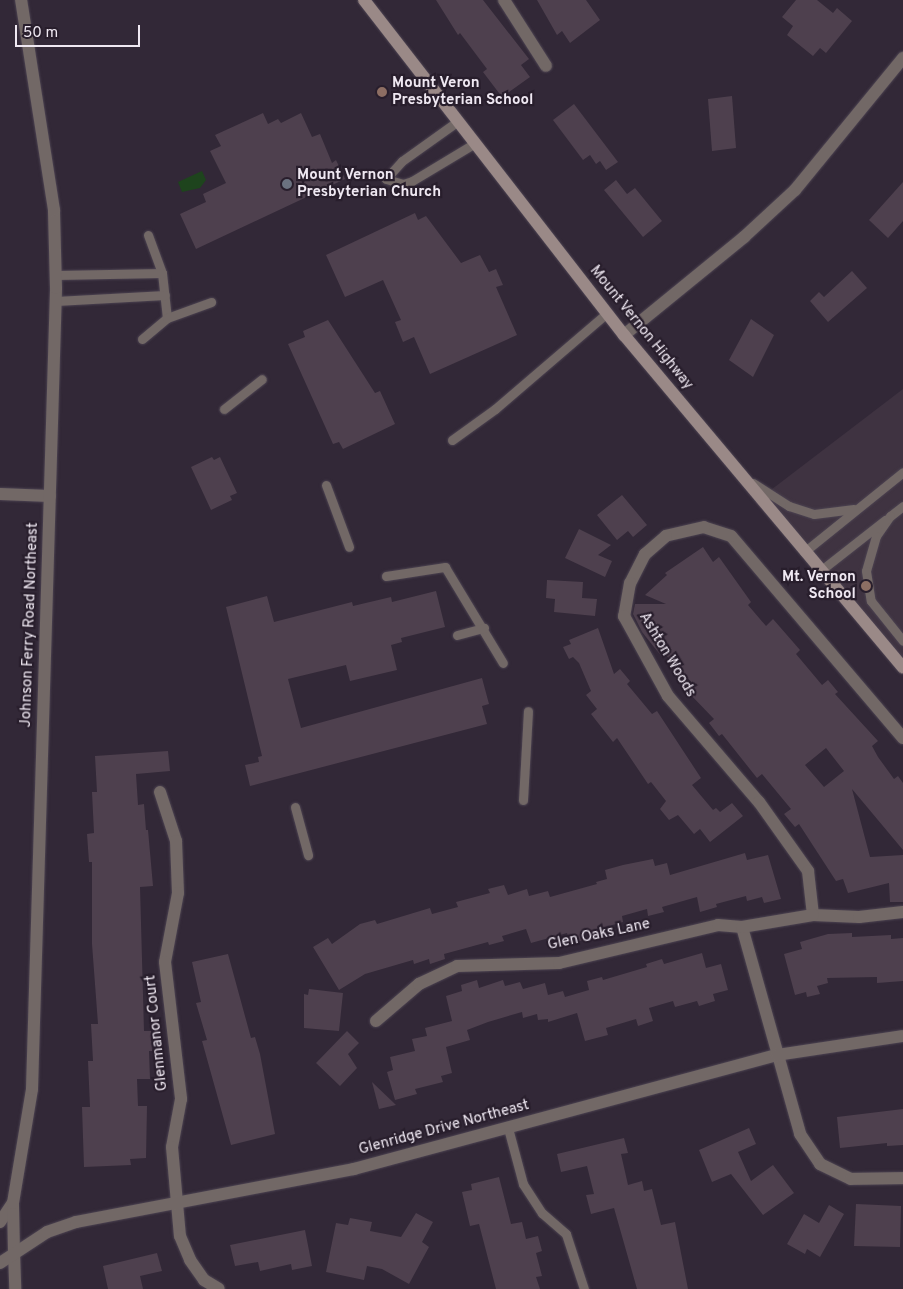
<!DOCTYPE html>
<style>
body{margin:0}
#map{position:relative;width:903px;height:1289px;overflow:hidden;background:#322837;font-family:Overpass,sans-serif}
div>[style]{position:absolute}
[style*='--x']{left:calc(var(--x)*1px);top:calc(var(--y)*1px);width:calc(var(--w)*1px);rotate:calc(var(--a)*1deg)}
.education>*{inset:0;background:#3f3341}
.green>*{inset:0;background:#1e441d}
.building>*{inset:0;background:#4e404e}
.roads{filter:drop-shadow(0 0 1px #4c4351) drop-shadow(0 0 1px #4c4351)}
.service>*{height:9px;margin:-4.5px;padding:0 4.5px;transform-origin:4.5px;border-radius:4.5px;background:#726866}
.minor>*{height:12px;margin:-6px;padding:0 6px;transform-origin:6px;border-radius:6px;background:#726866}
.tertiary>*{height:12px;margin:-6px;padding:0 6px;transform-origin:6px;border-radius:6px;background:#726866}
.secondary>*{height:12px;margin:-6px;padding:0 6px;transform-origin:6px;border-radius:6px;background:#9a8987}
.dots>*{width:14px;height:14px;translate:-50% -50%;box-sizing:border-box;border:2px solid #281e2c;border-radius:50%}
span{translate:-50% -50%;white-space:nowrap;text-align:center;line-height:1.15;-webkit-text-stroke:4.5px #281e2c;paint-order:stroke}
.poi-label{font-size:15px;color:#efe8f2;font-weight:700}
.left{translate:0 -50%;text-align:left}
.right{translate:-100% -50%;text-align:right}
.street-label{font-size:15px;color:#efe8f2}
.scale{position:absolute;left:15px;top:25px;width:125px;height:22px;box-sizing:border-box;border:2px solid #efe8f2;border-top:0;padding-left:6px;font-size:15px;line-height:18px;white-space:nowrap;color:#efe8f2;-webkit-text-stroke:4px #281e2c;paint-order:stroke}
</style>
<div id="map">
<div class="education">
<i style="clip-path:polygon(903px 389px,903px 670px,755px 502px)"></i>
</div>
<div class="green">
<i style="clip-path:polygon(202px 171px,206px 180px,200px 188px,182px 192px,178px 182px)"></i>
</div>
<div class="building">
<i style="clip-path:polygon(436px 0,483px 0,529px 59px,521px 65px,530px 77px,502px 97px,483px 72px,487px 69px,460px 33px,458px 35px)"></i>
<i style="clip-path:polygon(537px 0,586px 0,600px 20px,570px 43px,562px 31px,557px 35px)"></i>
<i style="clip-path:polygon(796px 0,817px 0,833px 13px,837px 8px,852px 21px,826px 53px,820px 48px,813px 56px,787px 35px,793px 26px,782px 17px)"></i>
<i style="clip-path:polygon(732px 96px,736px 148px,712px 151px,708px 99px)"></i>
<i style="clip-path:polygon(574px 104px,618px 162px,606px 170px,600px 161px,596px 164px,590px 155px,583px 160px,553px 120px)"></i>
<i style="clip-path:polygon(263px 113px,268px 124px,278px 119px,281px 123px,301px 113px,312px 137px,320px 134px,332px 163px,336px 160px,345px 179px,196px 249px,180px 214px,206px 202px,203px 194px,226px 183px,210px 151px,221px 146px,215px 135px)"></i>
<i style="clip-path:polygon(616px 180px,627px 194px,635px 188px,662px 221px,643px 237px,604px 190px)"></i>
<i style="clip-path:polygon(903px 182px,903px 221px,888px 238px,869px 220px)"></i>
<i style="clip-path:polygon(415px 213px,418px 220px,426px 216px,461px 263px,480px 255px,489px 272px,496px 269px,503px 285px,496px 287px,517px 335px,430px 374px,414px 337px,403px 342px,395px 322px,401px 320px,383px 280px,345px 297px,326px 255px)"></i>
<i style="clip-path:polygon(852px 271px,867px 288px,828px 322px,810px 301px,819px 292px,824px 297px)"></i>
<i style="clip-path:polygon(751px 319px,774px 335px,753px 377px,729px 360px)"></i>
<i style="clip-path:polygon(328px 320px,375px 393px,380px 391px,395px 424px,343px 449px,339px 442px,333px 444px,288px 344px,305px 337px,303px 331px)"></i>
<i style="clip-path:polygon(212px 457px,214px 460px,220px 457px,237px 493px,230px 496px,232px 500px,211px 510px,191px 467px)"></i>
<i style="clip-path:polygon(622px 495px,647px 525px,633px 537px,628px 531px,617px 540px,597px 515px)"></i>
<i style="clip-path:polygon(579px 529px,611px 545px,598px 555px,612px 561px,605px 577px,565px 558px)"></i>
<i style="clip-path:polygon(evenodd,703px 547px,713px 562px,719px 557px,751px 602px,748px 605px,766px 626px,773px 619px,800px 650px,796px 654px,822px 685px,828px 680px,838px 692px,835px 694px,878px 741px,872px 746px,878px 757px,894px 779px,898px 776px,903px 783px,903px 850px,852px 789px,870px 857px,903px 855px,903px 902px,890px 902px,889px 883px,848px 893px,843px 879px,836px 881px,799px 824px,795px 827px,784px 814px,791px 809px,762px 774px,757px 778px,722px 734px,719px 736px,709px 723px,714px 719px,688px 692px,695px 686px,665px 654px,662px 657px,642px 632px,633px 614px,635px 604px,666px 604px,645px 595px,667px 575px,665px 573px,703px 547px,826px 748px,844px 771px,824px 787px,805px 765px,826px 748px)"></i>
<i style="clip-path:polygon(547px 580px,583px 582px,582px 598px,597px 599px,595px 616px,554px 612px,555px 599px,546px 598px)"></i>
<i style="clip-path:polygon(436px 591px,445px 627px,401px 638px,402px 642px,391px 645px,397px 670px,350px 681px,346px 665px,288px 679px,301px 728px,482px 678px,489px 704px,482px 706px,487px 724px,250px 786px,245px 765px,259px 762px,258px 757px,262px 756px,226px 607px,267px 596px,274px 622px,352px 602px,353px 606px,391px 597px,392px 602px)"></i>
<i style="clip-path:polygon(598px 628px,614px 674px,620px 669px,630px 681px,627px 684px,652px 714px,657px 711px,701px 778px,692px 785px,713px 810px,716px 808px,720px 812px,732px 803px,743px 816px,710px 842px,700px 829px,694px 834px,678px 815px,669px 820px,660px 809px,666px 801px,651px 782px,648px 784px,617px 738px,613px 742px,591px 714px,597px 709px,586px 695px,591px 691px,579px 663px,573px 657px,569px 659px,563px 647px,571px 644px,569px 640px)"></i>
<i style="clip-path:polygon(168px 751px,170px 771px,136px 774px,138px 805px,144px 804px,146px 830px,148px 830px,153px 886px,140px 887px,144px 1031px,151px 1031px,152px 1051px,149px 1051px,150px 1079px,137px 1079px,138px 1106px,147px 1106px,146px 1158px,130px 1159px,131px 1165px,84px 1167px,82px 1107px,90px 1107px,88px 1061px,93px 1061px,91px 1024px,98px 1024px,92px 944px,92px 862px,89px 862px,87px 834px,94px 833px,92px 792px,97px 792px,95px 756px)"></i>
<i style="clip-path:polygon(745px 853px,747px 860px,768px 855px,781px 899px,764px 903px,762px 897px,747px 901px,746px 896px,716px 904px,717px 907px,700px 912px,697px 897px,662px 907px,664px 912px,648px 916px,647px 909px,622px 916px,623px 922px,584px 933px,586px 939px,571px 944px,567px 933px,531px 943px,526px 929px,502px 936px,504px 941px,489px 945px,488px 942px,444px 954px,445px 959px,430px 964px,429px 959px,414px 964px,413px 960px,365px 974px,339px 990px,313px 947px,328px 938px,332px 944px,360px 924px,375px 920px,377px 924px,430px 908px,432px 914px,458px 907px,456px 902px,490px 893px,488px 889px,504px 885px,508px 895px,527px 889px,529px 896px,548px 891px,550px 897px,597px 884px,596px 882px,607px 879px,605px 870px,623px 865px,653px 859px,655px 866px,667px 863px,670px 875px)"></i>
<i style="clip-path:polygon(852px 933px,852px 937px,891px 935px,891px 939px,903px 938px,903px 981px,877px 983px,877px 977px,827px 978px,828px 983px,817px 986px,820px 994px,807px 997px,806px 992px,795px 995px,784px 954px,802px 949px,800px 942px,828px 934px)"></i>
<i style="clip-path:polygon(702px 953px,706px 968px,721px 964px,728px 990px,713px 994px,715px 1001px,699px 1006px,697px 1001px,675px 1007px,673px 1001px,649px 1008px,653px 1021px,638px 1026px,636px 1019px,606px 1028px,608px 1035px,585px 1041px,577px 1013px,548px 1022px,548px 1019px,538px 1020px,537px 1014px,523px 1018px,522px 1012px,488px 1022px,467px 1030px,470px 1040px,446px 1047px,452px 1073px,441px 1076px,443px 1082px,415px 1089px,417px 1094px,395px 1100px,387px 1072px,393px 1070px,390px 1057px,415px 1051px,412px 1039px,427px 1036px,425px 1028px,452px 1021px,446px 996px,462px 991px,461px 985px,477px 980px,479px 988px,503px 980px,505px 986px,520px 982px,523px 989px,545px 983px,548px 995px,563px 991px,565px 997px,589px 990px,587px 981px,602px 977px,603px 980px,647px 967px,646px 964px,662px 959px,664px 964px)"></i>
<i style="clip-path:polygon(228px 954px,251px 1038px,255px 1037px,260px 1054px,275px 1134px,231px 1145px,202px 1041px,207px 1040px,196px 1003px,201px 1002px,192px 962px)"></i>
<i style="clip-path:polygon(309px 989px,343px 993px,339px 1031px,304px 1028px,304px 994px,308px 995px)"></i>
<i style="clip-path:polygon(347px 1031px,359px 1043px,348px 1054px,357px 1068px,340px 1086px,316px 1063px)"></i>
<i style="clip-path:polygon(372px 1082px,396px 1105px,379px 1109px)"></i>
<i style="clip-path:polygon(903px 1109px,903px 1145px,887px 1146px,887px 1143px,840px 1148px,837px 1117px)"></i>
<i style="clip-path:polygon(749px 1128px,756px 1144px,738px 1152px,751px 1181px,773px 1165px,794px 1193px,763px 1215px,731px 1174px,712px 1182px,699px 1150px)"></i>
<i style="clip-path:polygon(624px 1138px,628px 1153px,621px 1154px,628px 1185px,642px 1181px,644px 1191px,652px 1189px,661px 1225px,675px 1222px,688px 1289px,637px 1289px,614px 1208px,591px 1214px,586px 1195px,594px 1194px,587px 1166px,561px 1172px,557px 1154px)"></i>
<i style="clip-path:polygon(499px 1177px,511px 1224px,522px 1222px,526px 1239px,538px 1236px,542px 1251px,536px 1253px,542px 1276px,536px 1277px,540px 1289px,496px 1289px,479px 1224px,470px 1226px,462px 1192px,472px 1190px,471px 1184px)"></i>
<i style="clip-path:polygon(856px 1204px,901px 1206px,900px 1247px,854px 1246px)"></i>
<i style="clip-path:polygon(829px 1205px,844px 1214px,820px 1257px,807px 1249px,805px 1254px,787px 1244px,804px 1214px,819px 1223px)"></i>
<i style="clip-path:polygon(416px 1213px,433px 1222px,422px 1242px,429px 1247px,409px 1284px,382px 1269px,367px 1266px,364px 1280px,326px 1272px,336px 1223px,348px 1225px,350px 1218px,372px 1222px,370px 1231px,401px 1237px)"></i>
<i style="clip-path:polygon(305px 1230px,312px 1266px,292px 1270px,291px 1264px,260px 1271px,258px 1262px,235px 1266px,230px 1245px)"></i>
<i style="clip-path:polygon(157px 1253px,162px 1271px,140px 1276px,143px 1289px,108px 1289px,103px 1266px)"></i>
</div>
<div class="roads">
<div class="service">
<i style="--x:458;--y:121;--w:69;--a:144.5"></i>
<i style="--x:402;--y:161;--w:24;--a:132"></i>
<i style="--x:386;--y:179;--w:18;--a:16"></i>
<i style="--x:403;--y:184;--w:9;--a:-18"></i>
<i style="--x:412;--y:181;--w:74;--a:-31.1"></i>
<i style="--x:148;--y:235;--w:40;--a:69.8"></i>
<i style="--x:162;--y:273;--w:45;--a:83.7"></i>
<i style="--x:56;--y:275;--w:106;--a:-1.1"></i>
<i style="--x:56;--y:301;--w:109;--a:-3.2"></i>
<i style="--x:142;--y:339;--w:33;--a:-40"></i>
<i style="--x:167;--y:318;--w:47;--a:-20"></i>
<i style="--x:224;--y:409;--w:48;--a:-38.3"></i>
<i style="--x:452;--y:440;--w:53;--a:-35.8"></i>
<i style="--x:495;--y:409;--w:148;--a:-40.6"></i>
<i style="--x:753;--y:483;--w:43;--a:32.6"></i>
<i style="--x:789;--y:506;--w:26;--a:18"></i>
<i style="--x:814;--y:514;--w:40;--a:-7.1"></i>
<i style="--x:326;--y:485;--w:66;--a:69.6"></i>
<i style="--x:903;--y:506;--w:16;--a:142"></i>
<i style="--x:890;--y:516;--w:24;--a:125"></i>
<i style="--x:876;--y:536;--w:36;--a:106"></i>
<i style="--x:866;--y:571;--w:30;--a:81"></i>
<i style="--x:871;--y:601;--w:51;--a:51.3"></i>
<i style="--x:804;--y:552;--w:127;--a:-38.9"></i>
<i style="--x:820;--y:571;--w:83;--a:-38.1"></i>
<i style="--x:386;--y:576;--w:60;--a:-8.7"></i>
<i style="--x:445;--y:567;--w:112;--a:58.9"></i>
<i style="--x:457;--y:635;--w:28;--a:-15"></i>
<i style="--x:523;--y:800;--w:89;--a:-86.8"></i>
<i style="--x:295;--y:807;--w:50;--a:74.8"></i>
<i style="--x:508;--y:1128;--w:58;--a:75"></i>
<i style="--x:523;--y:1184;--w:35;--a:57"></i>
<i style="--x:542;--y:1213;--w:32;--a:41"></i>
<i style="--x:566;--y:1234;--w:58;--a:71.9"></i>
</div>
<div class="minor">
<i style="--x:504;--y:0;--w:78;--a:57.5"></i>
<i style="--x:624;--y:335;--w:155;--a:-39.2"></i>
<i style="--x:744;--y:237;--w:69;--a:-42.7"></i>
<i style="--x:795;--y:190;--w:171;--a:-50.7"></i>
<i style="--x:0;--y:494;--w:50;--a:2.3"></i>
<i style="--x:903;--y:738;--w:265;--a:-130.4"></i>
<i style="--x:731;--y:536;--w:28;--a:-162"></i>
<i style="--x:704;--y:527;--w:39;--a:167"></i>
<i style="--x:666;--y:536;--w:28;--a:139"></i>
<i style="--x:645;--y:554;--w:33;--a:117"></i>
<i style="--x:630;--y:583;--w:34;--a:100"></i>
<i style="--x:624;--y:616;--w:91;--a:61.2"></i>
<i style="--x:668;--y:696;--w:140;--a:49.4"></i>
<i style="--x:759;--y:802;--w:85;--a:54.6"></i>
<i style="--x:808;--y:871;--w:44;--a:83.5"></i>
<i style="--x:813;--y:915;--w:46;--a:2.5"></i>
<i style="--x:859;--y:917;--w:44;--a:-6.5"></i>
<i style="--x:160;--y:792;--w:52;--a:71.9"></i>
<i style="--x:176;--y:841;--w:52;--a:87.8"></i>
<i style="--x:178;--y:893;--w:70;--a:100.7"></i>
<i style="--x:165;--y:962;--w:138;--a:83.3"></i>
<i style="--x:181;--y:1099;--w:49;--a:100.6"></i>
<i style="--x:172;--y:1147;--w:89;--a:84.9"></i>
<i style="--x:180;--y:1236;--w:26;--a:67"></i>
<i style="--x:190;--y:1260;--w:24;--a:55"></i>
<i style="--x:204;--y:1280;--w:17;--a:31"></i>
<i style="--x:742;--y:927;--w:215;--a:74.3"></i>
<i style="--x:800;--y:1134;--w:36;--a:56"></i>
<i style="--x:820;--y:1164;--w:34;--a:26"></i>
<i style="--x:851;--y:1179;--w:52;--a:-1.1"></i>
<i style="--x:376;--y:1021;--w:57;--a:-40.7"></i>
<i style="--x:419;--y:984;--w:42;--a:-25.3"></i>
<i style="--x:457;--y:966;--w:102;--a:-1.7"></i>
<i style="--x:559;--y:963;--w:163;--a:-13.4"></i>
<i style="--x:718;--y:925;--w:24;--a:5"></i>
<i style="--x:742;--y:927;--w:72;--a:-9.6"></i>
<i style="--x:14;--y:1252;--w:37;--a:88"></i>
</div>
<div class="tertiary">
<i style="--x:0;--y:1222;--w:23;--a:-56"></i>
<i style="--x:14;--y:1252;--w:49;--a:-91.2"></i>
<i style="--x:13;--y:1203;--w:116;--a:-80.5"></i>
<i style="--x:32;--y:1089;--w:801;--a:-88.28"></i>
<i style="--x:56;--y:288;--w:78;--a:-91.5"></i>
<i style="--x:54;--y:210;--w:213;--a:-98.9"></i>
<i style="--x:0;--y:1263;--w:56;--a:-33.4"></i>
<i style="--x:47;--y:1232;--w:31;--a:-19"></i>
<i style="--x:76;--y:1222;--w:283;--a:-10.8"></i>
<i style="--x:354;--y:1169;--w:438;--a:-15.1"></i>
<i style="--x:777;--y:1055;--w:127;--a:-8.6"></i>
</div>
<div class="secondary">
<i style="--x:364;--y:0;--w:424;--a:52.2"></i>
<i style="--x:624;--y:335;--w:434;--a:50"></i>
</div>
</div>
<div class="dots">
<i style="left:382px;top:92px;background:#8d6e63"></i>
<i style="left:287px;top:184px;background:#6b7280"></i>
<i style="left:866px;top:586px;background:#8d6e63"></i>
</div>
<div class="poi-label">
<span class="left" style="left:392px;top:92px">Mount Veron<br>Presbyterian School</span>
<span class="left" style="left:297px;top:184px">Mount Vernon<br>Presbyterian Church</span>
<span class="right" style="left:856px;top:586px">Mt. Vernon<br>School</span>
</div>
<div class="street-label">
<span style="left:641px;top:328px;rotate:51deg">Mount Vernon Highway</span>
<span style="left:30px;top:625px;rotate:-88deg">Johnson Ferry Road Northeast</span>
<span style="left:667px;top:655px;rotate:59deg">Ashton Woods</span>
<span style="left:599px;top:935px;rotate:-12deg">Glen Oaks Lane</span>
<span style="left:157px;top:1033px;rotate:-96deg">Glenmanor Court</span>
<span style="left:444px;top:1128px;rotate:-15deg">Glenridge Drive Northeast</span>
</div>
<div class="scale">50 m</div>
</div>
